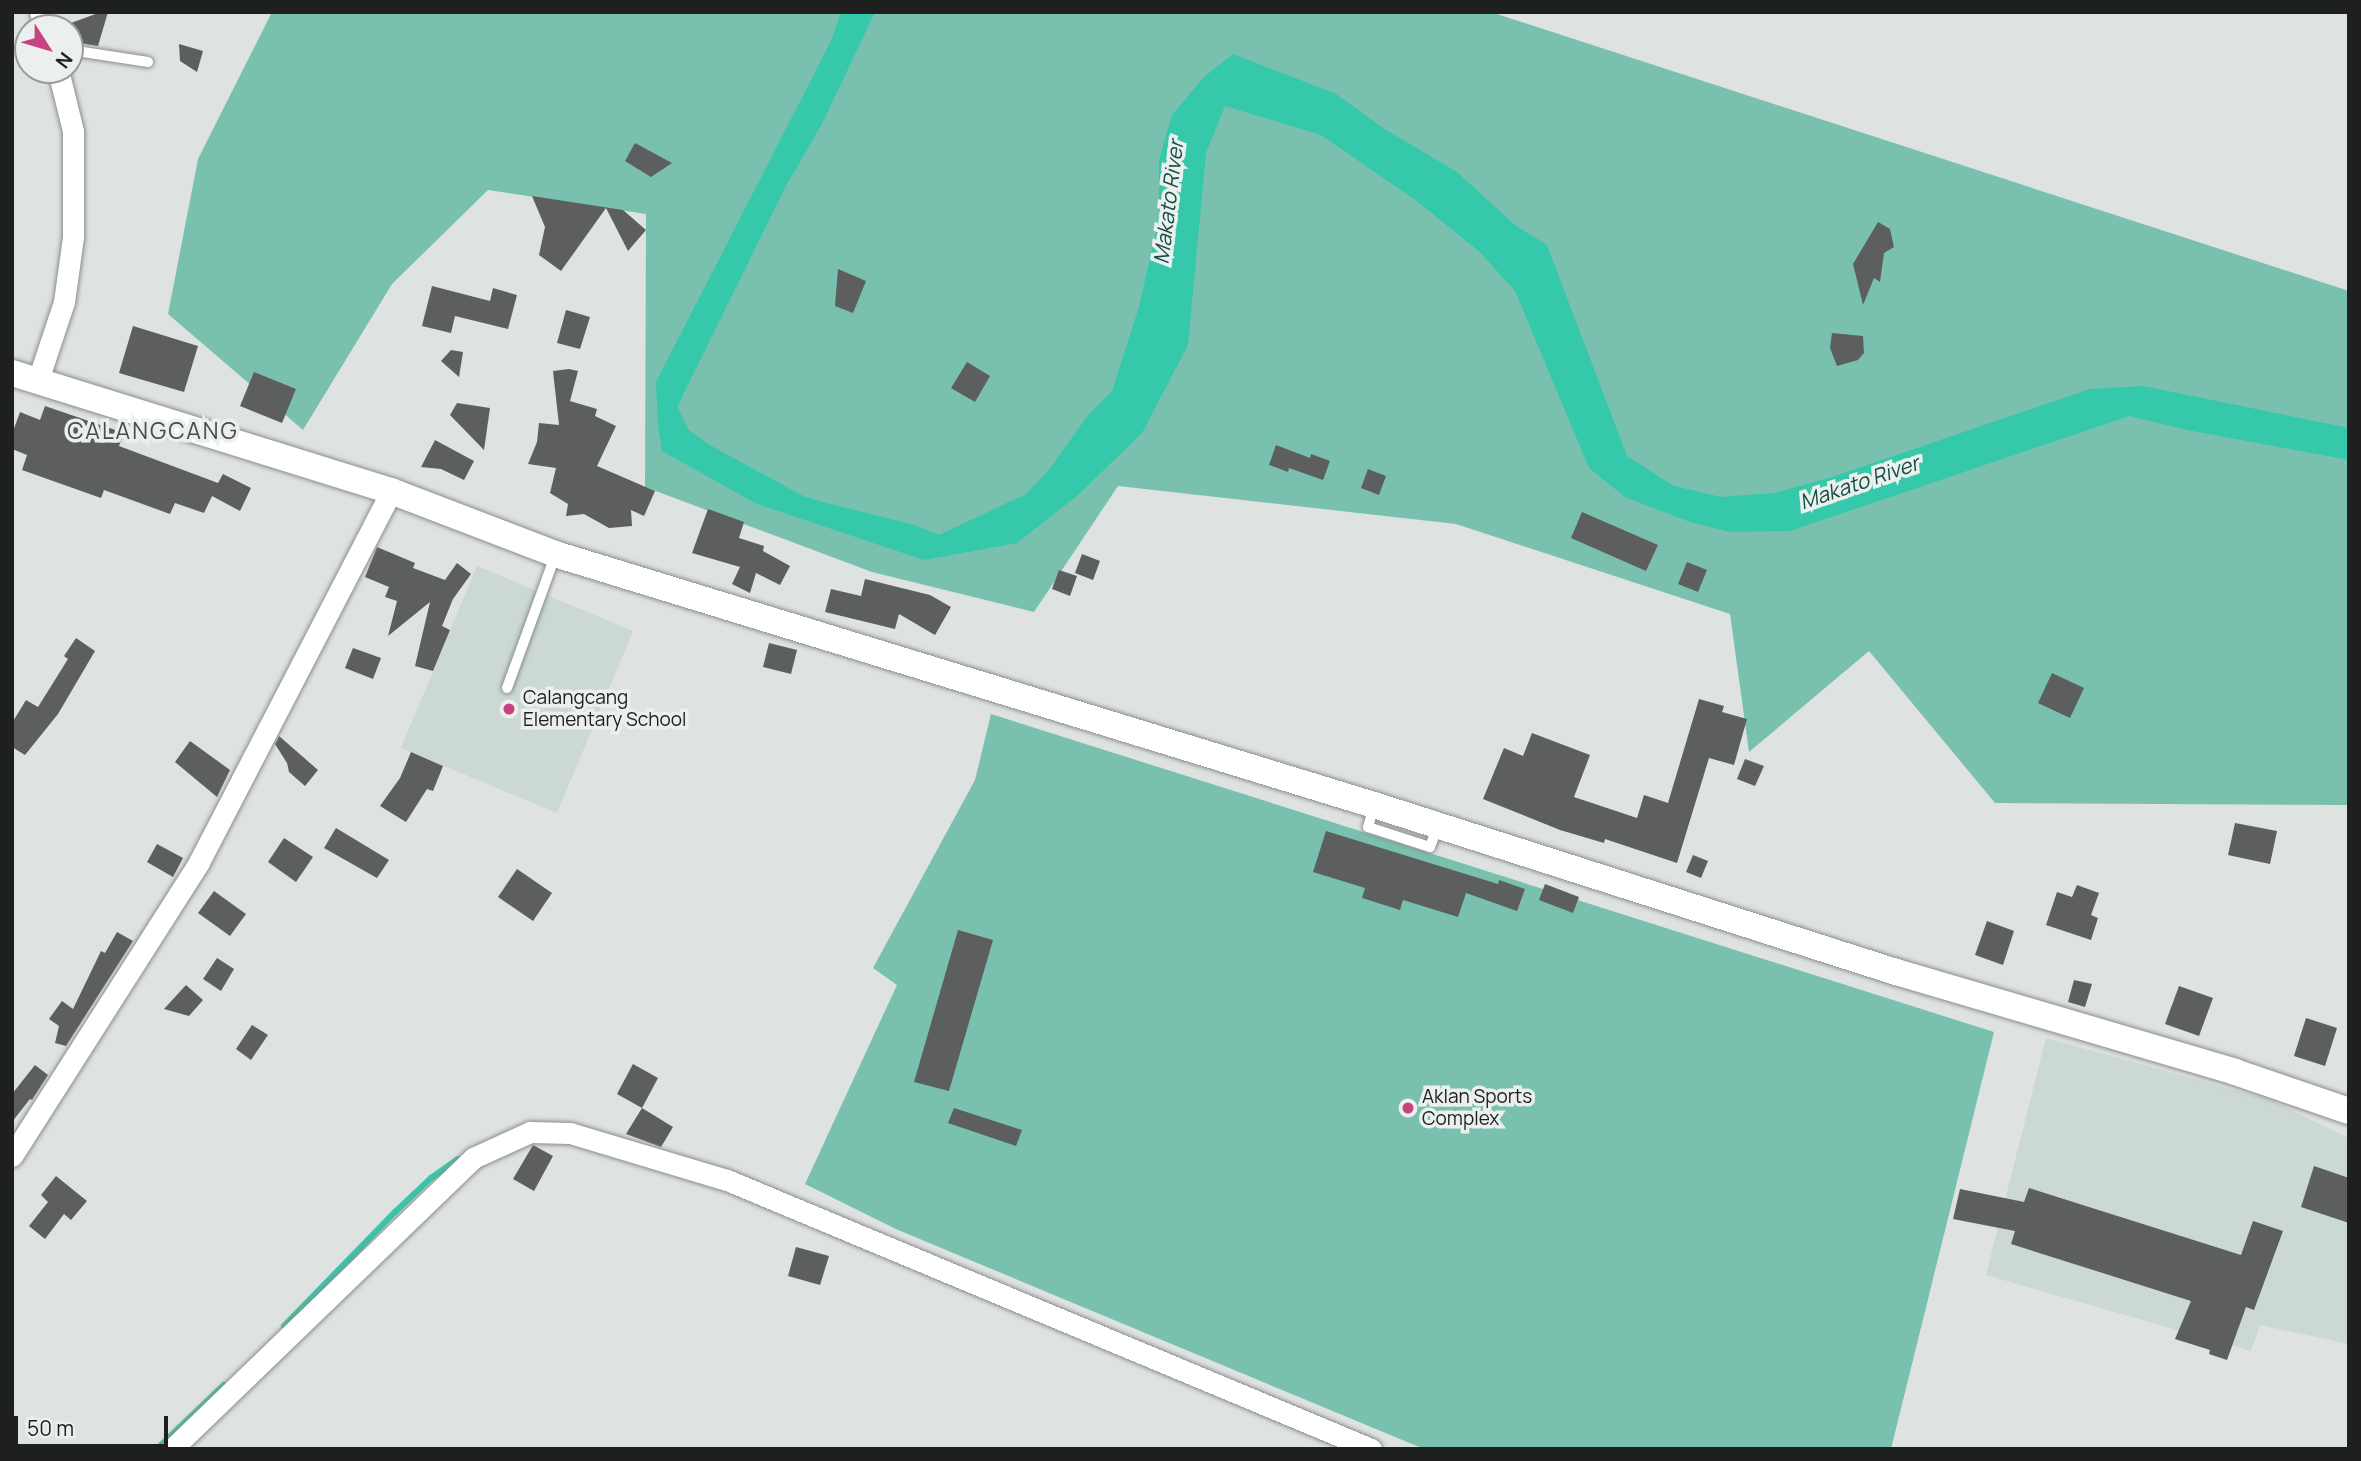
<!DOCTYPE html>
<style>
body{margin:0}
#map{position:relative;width:2361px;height:1461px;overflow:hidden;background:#dee2e1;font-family:Manrope,sans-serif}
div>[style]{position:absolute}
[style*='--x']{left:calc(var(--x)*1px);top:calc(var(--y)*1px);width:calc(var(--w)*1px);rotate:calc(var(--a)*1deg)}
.built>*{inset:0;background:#cbd8d4}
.green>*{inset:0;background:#79c1ae}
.water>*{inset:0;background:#35c8aa}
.stream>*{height:6px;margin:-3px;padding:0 3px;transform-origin:3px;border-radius:3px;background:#35c8aa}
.building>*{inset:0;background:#5c5f5e}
.roads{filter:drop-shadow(0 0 2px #8a8e8d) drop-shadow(0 0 2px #8a8e8d)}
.service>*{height:10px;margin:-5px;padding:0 5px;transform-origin:5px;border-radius:5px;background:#fff}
.minor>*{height:21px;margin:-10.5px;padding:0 10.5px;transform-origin:10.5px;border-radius:10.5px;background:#fff}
.tertiary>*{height:26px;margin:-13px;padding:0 13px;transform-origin:13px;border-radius:13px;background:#fff}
.dots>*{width:19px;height:19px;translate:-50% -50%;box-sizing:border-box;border:4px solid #ebefee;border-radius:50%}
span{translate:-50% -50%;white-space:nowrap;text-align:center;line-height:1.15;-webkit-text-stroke:7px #ebefee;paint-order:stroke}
.poi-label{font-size:19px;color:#1e1f1f}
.left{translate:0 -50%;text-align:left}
.water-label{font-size:21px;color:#124d41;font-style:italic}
.quarter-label{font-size:23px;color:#494c4b;letter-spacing:2px}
.frame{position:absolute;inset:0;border:14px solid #1e1f1f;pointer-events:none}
.north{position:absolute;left:14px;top:14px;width:70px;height:70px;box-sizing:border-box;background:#ebefee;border:2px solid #999c9b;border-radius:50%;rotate:127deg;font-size:19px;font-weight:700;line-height:28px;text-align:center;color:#1e1f1f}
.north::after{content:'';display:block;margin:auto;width:24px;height:32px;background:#c84180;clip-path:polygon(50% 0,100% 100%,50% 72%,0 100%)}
.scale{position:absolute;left:14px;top:1416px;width:154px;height:32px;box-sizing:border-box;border:4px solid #1e1f1f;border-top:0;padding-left:9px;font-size:21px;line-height:24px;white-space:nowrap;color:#1e1f1f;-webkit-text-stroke:5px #ebefee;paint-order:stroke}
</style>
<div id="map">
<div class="built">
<i style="clip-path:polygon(477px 566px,633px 631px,557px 813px,401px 748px)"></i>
<i style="clip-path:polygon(2046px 1038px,2270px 1100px,2349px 1138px,2349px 1344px,2260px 1325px,2251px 1351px,1986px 1275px)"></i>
</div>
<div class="green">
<i style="clip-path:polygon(272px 12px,1491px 12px,2349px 291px,2349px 805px,1995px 803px,1869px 651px,1749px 752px,1730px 614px,1456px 524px,1118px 486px,1034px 612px,872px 572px,645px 487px,646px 214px,488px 190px,392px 284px,303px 430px,168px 314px,198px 159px)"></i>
<i style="clip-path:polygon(991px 714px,1994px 1032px,1891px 1449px,1424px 1449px,898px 1230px,805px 1184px,897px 985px,873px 968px,975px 780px)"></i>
</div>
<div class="water">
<i style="clip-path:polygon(841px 12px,875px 12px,822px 124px,787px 184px,677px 407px,689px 430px,708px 444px,803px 496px,819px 501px,915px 525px,939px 535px,1026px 494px,1048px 471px,1089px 414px,1112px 391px,1139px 307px,1159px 218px,1159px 160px,1172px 115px,1204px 77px,1233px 54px,1336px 94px,1386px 130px,1457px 172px,1515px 225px,1547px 245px,1627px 456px,1674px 486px,1721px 497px,1774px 493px,1829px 478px,2090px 389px,2143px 386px,2349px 428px,2349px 460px,2187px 430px,2129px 416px,1790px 531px,1730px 532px,1690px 522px,1625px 497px,1589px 468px,1515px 291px,1480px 252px,1414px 199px,1321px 135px,1225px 106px,1206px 153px,1188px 345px,1142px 433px,1078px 495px,1017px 543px,924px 560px,757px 504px,662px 451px,658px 426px,656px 382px,831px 41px)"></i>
</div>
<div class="stream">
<i style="--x:284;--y:1326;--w:159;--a:-45.8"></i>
<i style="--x:395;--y:1212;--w:50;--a:-43.4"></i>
<i style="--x:431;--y:1178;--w:33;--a:-35"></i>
<i style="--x:157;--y:1449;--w:93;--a:-43.7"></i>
</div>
<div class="building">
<i style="clip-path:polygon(101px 12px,108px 12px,98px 46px,72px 42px,71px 23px)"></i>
<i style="clip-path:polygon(179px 44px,203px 51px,197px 72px,180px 61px)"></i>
<i style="clip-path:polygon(635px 143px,672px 163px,651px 177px,625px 161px)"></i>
<i style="clip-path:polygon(532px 196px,623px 210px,646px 230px,628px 251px,606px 208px,561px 271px,539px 255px,545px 227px)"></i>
<i style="clip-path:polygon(1878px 222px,1890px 229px,1894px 247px,1884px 253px,1880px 282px,1874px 278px,1863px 305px,1853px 264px)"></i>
<i style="clip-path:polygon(838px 269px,866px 281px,853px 313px,835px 306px)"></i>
<i style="clip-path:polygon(432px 286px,490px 301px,493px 288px,517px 295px,508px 329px,455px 316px,451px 333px,422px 326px)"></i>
<i style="clip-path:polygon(566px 310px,590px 317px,580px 349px,557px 343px)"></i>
<i style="clip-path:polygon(133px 326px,198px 346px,184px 392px,119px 373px)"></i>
<i style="clip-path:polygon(1832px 333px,1863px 336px,1864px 353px,1858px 360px,1837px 366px,1830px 348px)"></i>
<i style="clip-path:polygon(451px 350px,463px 352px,459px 377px,441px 361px)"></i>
<i style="clip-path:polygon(967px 362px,990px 376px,975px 402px,951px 388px)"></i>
<i style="clip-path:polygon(569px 369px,578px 371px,570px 401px,597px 409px,595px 416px,616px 426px,597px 466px,655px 491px,644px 516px,631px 510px,632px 526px,609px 528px,584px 514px,566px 516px,568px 504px,550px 493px,556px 468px,528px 464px,537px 442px,539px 423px,559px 425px,553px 371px)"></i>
<i style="clip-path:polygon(254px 372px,296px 389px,282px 423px,240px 406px)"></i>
<i style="clip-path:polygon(457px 403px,490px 408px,484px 450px,450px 415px)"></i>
<i style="clip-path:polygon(45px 406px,124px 433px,119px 446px,218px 483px,223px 474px,251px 488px,240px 511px,212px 496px,204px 513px,175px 503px,170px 514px,104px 490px,101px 498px,22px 470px,27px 455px,12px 449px,12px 434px,20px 412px,40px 420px)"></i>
<i style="clip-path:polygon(435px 440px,474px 461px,464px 480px,441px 469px,421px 467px)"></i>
<i style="clip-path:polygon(1276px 445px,1310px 458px,1311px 454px,1330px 461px,1323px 480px,1289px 468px,1288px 472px,1269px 465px)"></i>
<i style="clip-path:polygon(1368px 469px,1386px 476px,1379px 495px,1361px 488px)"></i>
<i style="clip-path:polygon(708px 509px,744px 522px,739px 538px,764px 546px,763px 551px,790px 566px,780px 585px,756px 573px,750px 593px,732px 584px,740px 567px,692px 553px)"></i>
<i style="clip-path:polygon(1582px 512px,1658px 545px,1646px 571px,1571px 538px)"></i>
<i style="clip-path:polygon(377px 547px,415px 563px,413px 568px,445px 580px,457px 563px,471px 574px,453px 599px,442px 626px,450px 630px,433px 671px,415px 666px,430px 602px,388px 636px,397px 601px,385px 597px,389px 587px,365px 577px)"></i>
<i style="clip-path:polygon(1082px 554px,1100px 561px,1093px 580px,1075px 573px)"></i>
<i style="clip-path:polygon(1687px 562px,1707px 570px,1698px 592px,1678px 584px)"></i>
<i style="clip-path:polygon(1059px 570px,1077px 576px,1070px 596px,1052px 589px)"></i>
<i style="clip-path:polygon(865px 579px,930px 595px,951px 607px,935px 635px,899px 614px,895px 629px,825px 612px,831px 589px,861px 596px)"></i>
<i style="clip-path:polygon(76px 638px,95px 651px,58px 714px,25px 755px,12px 747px,12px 723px,26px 700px,38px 707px,68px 659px,64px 656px)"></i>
<i style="clip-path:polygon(769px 643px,797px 650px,791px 674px,763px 667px)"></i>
<i style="clip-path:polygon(353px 648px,381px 658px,373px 679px,345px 668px)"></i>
<i style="clip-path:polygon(2052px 673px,2084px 688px,2070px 718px,2038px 703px)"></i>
<i style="clip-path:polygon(1699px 699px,1724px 706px,1722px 712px,1747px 719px,1734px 765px,1709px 758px,1677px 863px,1605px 839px,1604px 843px,1560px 830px,1483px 799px,1504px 748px,1523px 756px,1532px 733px,1590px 755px,1574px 797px,1637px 818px,1644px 795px,1668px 803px)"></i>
<i style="clip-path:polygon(279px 736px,318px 770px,305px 786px,289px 772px,287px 763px,275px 744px)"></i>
<i style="clip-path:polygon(190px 741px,230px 770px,217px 797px,175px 762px)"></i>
<i style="clip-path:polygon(411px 752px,443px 766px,433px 791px,427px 789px,406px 822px,380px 806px,400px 778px)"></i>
<i style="clip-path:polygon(1745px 759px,1764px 766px,1755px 786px,1737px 779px)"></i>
<i style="clip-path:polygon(2235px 823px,2277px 831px,2270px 864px,2228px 855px)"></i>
<i style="clip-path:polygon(336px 828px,389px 860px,377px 878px,324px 848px)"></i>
<i style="clip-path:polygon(1326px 831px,1498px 884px,1499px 880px,1525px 889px,1517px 911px,1466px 893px,1458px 917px,1403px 900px,1400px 910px,1362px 898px,1365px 888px,1313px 872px)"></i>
<i style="clip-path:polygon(284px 838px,313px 857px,296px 882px,268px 862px)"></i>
<i style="clip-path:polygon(157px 844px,183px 858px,173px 877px,147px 862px)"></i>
<i style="clip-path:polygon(1693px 855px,1708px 861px,1701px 878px,1686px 872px)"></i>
<i style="clip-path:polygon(517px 869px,552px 893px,533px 921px,498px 897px)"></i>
<i style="clip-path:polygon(1545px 884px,1579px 897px,1573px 913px,1539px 900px)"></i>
<i style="clip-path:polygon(2077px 885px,2099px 893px,2091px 915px,2098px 918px,2091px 940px,2046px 925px,2057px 892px,2072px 897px)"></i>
<i style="clip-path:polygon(214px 891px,246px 914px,230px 936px,198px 913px)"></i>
<i style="clip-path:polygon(1987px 921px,2014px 931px,2003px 965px,1975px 955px)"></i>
<i style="clip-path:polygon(958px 930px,993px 940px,949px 1091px,914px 1082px)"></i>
<i style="clip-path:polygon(117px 932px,133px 941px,66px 1046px,55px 1043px,59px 1026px,49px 1019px,62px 1001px,73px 1009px,101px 951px,105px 953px)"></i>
<i style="clip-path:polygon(217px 958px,234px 969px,221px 991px,203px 979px)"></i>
<i style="clip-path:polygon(2074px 980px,2092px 984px,2085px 1007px,2068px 1002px)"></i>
<i style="clip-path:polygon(186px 985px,203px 1000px,189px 1016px,164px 1009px)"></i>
<i style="clip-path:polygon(2179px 986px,2213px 998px,2199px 1036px,2165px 1024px)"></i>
<i style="clip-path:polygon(2306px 1018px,2337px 1028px,2325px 1066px,2294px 1056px)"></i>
<i style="clip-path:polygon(252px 1025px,268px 1035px,251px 1060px,236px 1049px)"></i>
<i style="clip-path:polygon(633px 1064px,658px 1078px,642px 1108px,617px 1094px)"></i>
<i style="clip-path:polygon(35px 1065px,48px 1075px,32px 1100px,30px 1099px,12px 1122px,12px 1094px)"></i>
<i style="clip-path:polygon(642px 1108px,673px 1127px,661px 1147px,626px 1134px)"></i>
<i style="clip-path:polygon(954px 1108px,1022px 1130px,1016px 1146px,948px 1123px)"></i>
<i style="clip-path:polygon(533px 1145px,553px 1156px,534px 1191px,513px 1179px)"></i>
<i style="clip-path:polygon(2314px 1166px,2349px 1178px,2349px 1223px,2301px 1207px)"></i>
<i style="clip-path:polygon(56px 1176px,87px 1201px,71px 1220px,64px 1214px,45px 1239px,29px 1226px,48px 1202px,41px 1195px)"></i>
<i style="clip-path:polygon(2029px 1188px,2241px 1255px,2253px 1221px,2283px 1231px,2254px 1310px,2246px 1307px,2227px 1360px,2209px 1354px,2210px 1350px,2175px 1339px,2191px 1301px,2011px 1244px,2015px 1231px,1953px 1219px,1960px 1189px,2024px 1202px)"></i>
<i style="clip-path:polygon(796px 1247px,829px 1256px,820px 1285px,788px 1276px)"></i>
</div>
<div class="roads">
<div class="service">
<i style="--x:70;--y:50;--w:79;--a:8.7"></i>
<i style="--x:507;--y:688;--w:140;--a:-70"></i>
<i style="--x:1374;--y:805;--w:23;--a:105"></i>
<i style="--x:1368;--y:827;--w:65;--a:17.9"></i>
<i style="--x:1430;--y:847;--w:23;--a:-70"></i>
</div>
<div class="minor">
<i style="--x:40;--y:12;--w:17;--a:73"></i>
<i style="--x:38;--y:380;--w:82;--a:-71.6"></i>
<i style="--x:64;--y:302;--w:66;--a:-82.1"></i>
<i style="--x:73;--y:237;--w:106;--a:-90"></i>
<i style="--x:73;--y:131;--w:63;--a:-103.8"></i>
<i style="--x:12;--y:1156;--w:348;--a:-57.5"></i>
<i style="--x:199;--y:862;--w:418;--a:-62.6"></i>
<i style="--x:172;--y:1449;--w:419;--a:-44"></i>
<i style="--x:473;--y:1158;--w:63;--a:-24.5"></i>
<i style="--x:530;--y:1132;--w:40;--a:1.4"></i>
<i style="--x:570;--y:1133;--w:164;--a:16.7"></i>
<i style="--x:727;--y:1180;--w:698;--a:22.67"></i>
</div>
<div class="tertiary">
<i style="--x:12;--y:373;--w:397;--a:17.3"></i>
<i style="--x:391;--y:491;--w:176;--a:21"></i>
<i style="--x:555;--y:554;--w:857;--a:17.04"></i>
<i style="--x:1374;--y:805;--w:548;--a:17.74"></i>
<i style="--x:1896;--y:972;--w:353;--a:16.4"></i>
<i style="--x:2235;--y:1072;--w:120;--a:18.9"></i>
</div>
</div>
<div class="dots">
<i style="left:509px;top:709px;background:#c84180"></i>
<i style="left:1408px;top:1108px;background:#c84180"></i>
</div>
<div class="poi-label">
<span class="left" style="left:523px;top:709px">Calangcang<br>Elementary School</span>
<span class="left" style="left:1422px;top:1108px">Aklan Sports<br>Complex</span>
</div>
<div class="water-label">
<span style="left:1168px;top:202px;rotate:-83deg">Makato River</span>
<span style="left:1859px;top:482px;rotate:-19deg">Makato River</span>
</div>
<div class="quarter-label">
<span style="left:153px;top:430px">CALANGCANG</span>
</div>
<div class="frame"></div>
<div class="north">N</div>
<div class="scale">50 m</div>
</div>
